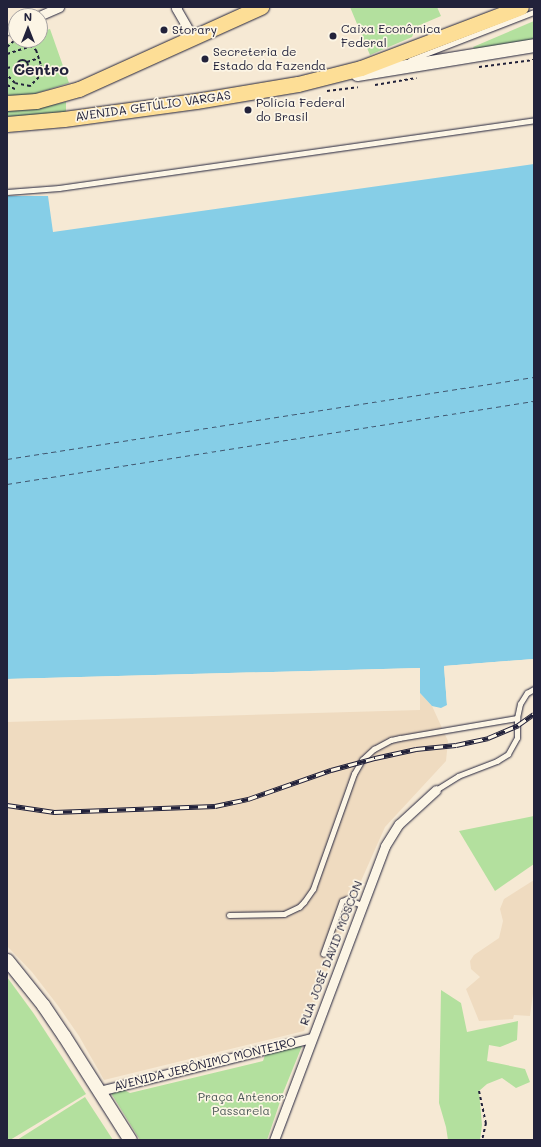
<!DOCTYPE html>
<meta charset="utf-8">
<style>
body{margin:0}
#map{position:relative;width:541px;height:1147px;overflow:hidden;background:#f6e9d4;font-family:Mali,sans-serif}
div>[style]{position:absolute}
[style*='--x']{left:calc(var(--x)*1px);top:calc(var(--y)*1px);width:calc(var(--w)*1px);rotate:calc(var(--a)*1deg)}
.built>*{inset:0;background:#efdbc0}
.green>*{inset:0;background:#b3e09e}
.water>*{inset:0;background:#86cee7}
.pier>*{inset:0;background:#f6e9d4}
.ferry>*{height:1px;margin-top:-0.5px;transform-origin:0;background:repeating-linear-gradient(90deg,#40566f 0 5px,transparent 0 9px)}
.path>*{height:2px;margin-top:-1px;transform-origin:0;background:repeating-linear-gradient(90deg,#22223b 0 3px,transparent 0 6px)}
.path>.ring{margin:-1px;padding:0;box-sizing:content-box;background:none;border:2px solid #22223b;border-radius:50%}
.roads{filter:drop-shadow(0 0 1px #22223b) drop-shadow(0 0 1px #22223b)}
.lane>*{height:4.5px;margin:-2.25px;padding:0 2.25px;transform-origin:2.25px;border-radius:2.25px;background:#fcf5e5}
.street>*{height:9px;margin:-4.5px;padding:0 4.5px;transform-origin:4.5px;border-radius:4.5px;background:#fcf5e5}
.secondary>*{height:13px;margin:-6.5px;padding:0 6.5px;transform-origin:6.5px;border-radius:6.5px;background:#fcf5e5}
.primary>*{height:15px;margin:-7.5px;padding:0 7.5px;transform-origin:7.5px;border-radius:7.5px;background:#fdde96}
.rail>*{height:4.5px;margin-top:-2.25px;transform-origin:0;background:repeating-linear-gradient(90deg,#fcf5e5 0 9px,#22223b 0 18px);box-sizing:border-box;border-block:1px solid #22223b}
.dots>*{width:11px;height:11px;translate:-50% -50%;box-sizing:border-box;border:2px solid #fcf5e5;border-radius:50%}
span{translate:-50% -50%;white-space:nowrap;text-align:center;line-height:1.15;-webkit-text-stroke:3.5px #fcf5e5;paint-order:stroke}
.poi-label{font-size:12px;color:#22223b}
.left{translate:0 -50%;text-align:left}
.street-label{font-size:12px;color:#22223b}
.park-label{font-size:12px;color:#4e5b59}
.district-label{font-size:16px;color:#22223b;font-weight:700}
.frame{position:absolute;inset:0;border:8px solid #22223b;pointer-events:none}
.north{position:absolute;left:8px;top:8px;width:40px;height:40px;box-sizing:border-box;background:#fcf5e5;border:1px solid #a5a1a1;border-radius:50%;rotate:0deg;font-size:11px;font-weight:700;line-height:16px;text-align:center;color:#22223b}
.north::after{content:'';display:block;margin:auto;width:14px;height:18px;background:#22223b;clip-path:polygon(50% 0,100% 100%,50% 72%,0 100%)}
</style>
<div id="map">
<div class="built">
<i style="clip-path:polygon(420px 693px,432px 706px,448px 741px,446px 761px,385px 827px,349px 908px,350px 911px,304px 1031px,104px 1080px,79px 1036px,59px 1007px,32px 972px,7px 946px,7px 722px,420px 710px)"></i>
<i style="clip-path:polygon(534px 880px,534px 986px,530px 1016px,514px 1015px,513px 1019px,479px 1021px,466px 989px,480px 977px,471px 969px,470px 961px,474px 955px,499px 938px,503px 921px,500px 909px,504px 899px)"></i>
</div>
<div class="green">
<i style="clip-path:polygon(350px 7px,437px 7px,441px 16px,413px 28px,414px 32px,412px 37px,370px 55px)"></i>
<i style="clip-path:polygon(534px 21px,534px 42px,476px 52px,473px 47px)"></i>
<i style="clip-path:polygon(50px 29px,69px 83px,34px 94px,14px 97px,7px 95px,7px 44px,19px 40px,40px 40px,40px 32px)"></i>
<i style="clip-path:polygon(66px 102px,66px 115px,7px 117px,7px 110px,28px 110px)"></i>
<i style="clip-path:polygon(534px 816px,534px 864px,495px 891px,459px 831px)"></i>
<i style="clip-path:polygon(7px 977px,34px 1014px,86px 1094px,10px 1140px,7px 1140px)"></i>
<i style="clip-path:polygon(441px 990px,461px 1003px,467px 1032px,518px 1021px,517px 1040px,500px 1047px,489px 1045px,487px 1061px,525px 1069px,530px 1082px,516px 1088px,502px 1078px,487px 1084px,479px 1091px,482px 1125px,480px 1140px,448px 1140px,446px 1127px,439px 1103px)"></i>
<i style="clip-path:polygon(299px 1044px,302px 1046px,283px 1093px,267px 1140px,140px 1140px,111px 1093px,118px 1087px,130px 1093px,263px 1061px,266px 1052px)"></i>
<i style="clip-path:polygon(85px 1097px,113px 1140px,17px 1140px)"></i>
</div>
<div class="water">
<i style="clip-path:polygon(534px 164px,534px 659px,444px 666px,447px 705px,441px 708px,432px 706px,420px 693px,420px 668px,7px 679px,7px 196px,48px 196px,53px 232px)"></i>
</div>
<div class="pier">
<i style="clip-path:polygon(534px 659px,534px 661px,446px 667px,449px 705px,447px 705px,444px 666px)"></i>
<i style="clip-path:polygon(420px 668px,420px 696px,418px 693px,418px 670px,7px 681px,7px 679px)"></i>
</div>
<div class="ferry">
<i style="--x:7;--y:459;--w:533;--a:-8.84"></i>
<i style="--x:7;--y:484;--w:533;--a:-8.95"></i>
</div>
<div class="path">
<i style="--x:7;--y:47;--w:9;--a:-41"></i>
<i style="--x:14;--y:41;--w:11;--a:5"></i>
<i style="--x:25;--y:42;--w:14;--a:36"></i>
<i style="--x:36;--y:50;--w:16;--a:72"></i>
<i style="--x:41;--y:65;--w:12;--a:99"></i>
<i style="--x:39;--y:77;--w:13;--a:135"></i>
<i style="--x:30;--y:86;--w:15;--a:-169"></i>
<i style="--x:15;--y:83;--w:11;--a:-135"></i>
<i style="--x:7;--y:54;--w:25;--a:-18"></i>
<i class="ring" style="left:16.5px;top:59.5px;width:9px;height:9px"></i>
<i style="--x:27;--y:62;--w:13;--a:-18"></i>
<i style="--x:479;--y:67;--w:55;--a:-7.3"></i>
<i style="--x:7;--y:68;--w:10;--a:-11"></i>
<i style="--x:7;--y:85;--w:9;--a:27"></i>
<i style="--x:375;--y:85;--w:42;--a:-9.7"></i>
<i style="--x:327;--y:91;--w:31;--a:-7"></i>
<i style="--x:479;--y:1091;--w:33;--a:78"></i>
<i style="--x:486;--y:1123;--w:17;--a:103"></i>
</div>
<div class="roads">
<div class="lane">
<i style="--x:410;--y:60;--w:133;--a:-21.2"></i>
<i style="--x:7;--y:192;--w:52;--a:-4.4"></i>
<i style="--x:59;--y:188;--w:480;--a:-8.1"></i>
<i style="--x:436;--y:790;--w:26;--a:-32"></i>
<i style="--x:458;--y:776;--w:42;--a:-21"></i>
<i style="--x:497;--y:761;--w:13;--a:-32"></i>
<i style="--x:508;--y:754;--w:18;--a:-61"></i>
<i style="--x:517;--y:738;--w:20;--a:-90"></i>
<i style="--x:517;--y:718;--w:14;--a:-78"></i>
<i style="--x:520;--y:704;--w:13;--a:-58"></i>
<i style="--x:527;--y:693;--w:8;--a:-30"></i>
<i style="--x:229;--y:915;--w:55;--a:-1"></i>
<i style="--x:284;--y:914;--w:17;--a:-25"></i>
<i style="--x:299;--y:907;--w:7;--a:-45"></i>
<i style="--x:304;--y:902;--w:16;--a:-55"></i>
<i style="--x:313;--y:889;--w:122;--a:-70.4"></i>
<i style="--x:354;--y:774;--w:16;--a:-60"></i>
<i style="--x:362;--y:760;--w:16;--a:-43"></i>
<i style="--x:374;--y:749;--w:19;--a:-28"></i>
<i style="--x:391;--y:740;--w:9;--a:-13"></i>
<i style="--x:400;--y:738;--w:119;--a:-9.7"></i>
<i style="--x:323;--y:954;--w:56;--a:-70.3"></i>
<i style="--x:342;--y:901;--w:5;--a:-22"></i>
<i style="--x:347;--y:899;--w:16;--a:22"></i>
</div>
<div class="street">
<i style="--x:177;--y:7;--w:1;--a:135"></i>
<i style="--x:176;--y:8;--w:34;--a:60"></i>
<i style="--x:39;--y:16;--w:22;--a:-24"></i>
<i style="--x:7;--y:30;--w:9;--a:-18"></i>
<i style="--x:99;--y:1091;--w:219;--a:-14"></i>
<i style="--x:274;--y:1140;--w:314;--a:-69.3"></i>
<i style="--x:385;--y:846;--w:26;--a:-58"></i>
<i style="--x:399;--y:824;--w:50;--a:-42.6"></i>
</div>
<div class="secondary">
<i style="--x:357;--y:74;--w:179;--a:-9.3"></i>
<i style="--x:7;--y:960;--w:58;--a:51.3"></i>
<i style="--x:43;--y:1005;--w:37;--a:56"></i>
<i style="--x:64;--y:1036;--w:123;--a:57.6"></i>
</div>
<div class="primary">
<i style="--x:7;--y:103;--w:29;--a:-4"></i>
<i style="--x:36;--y:101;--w:45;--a:-15.6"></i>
<i style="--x:79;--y:89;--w:200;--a:-24.3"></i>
<i style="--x:7;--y:124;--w:57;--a:-5"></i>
<i style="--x:64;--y:119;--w:133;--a:-7.8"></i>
<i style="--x:196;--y:101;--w:103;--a:-9.5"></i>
<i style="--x:298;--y:84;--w:65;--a:-14.3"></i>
<i style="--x:361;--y:68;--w:171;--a:-20.9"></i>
</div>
</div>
<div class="rail">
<i style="--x:7;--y:805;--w:48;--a:8.5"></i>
<i style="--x:54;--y:812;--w:161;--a:-2.1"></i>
<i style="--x:215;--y:806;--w:34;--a:-12"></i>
<i style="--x:248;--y:799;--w:88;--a:-19.3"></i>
<i style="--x:331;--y:770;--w:46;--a:-15.3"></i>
<i style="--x:375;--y:758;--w:42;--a:-12.4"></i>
<i style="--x:416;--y:749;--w:40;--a:-5.7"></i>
<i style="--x:456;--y:745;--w:33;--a:-12"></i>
<i style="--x:488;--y:738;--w:33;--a:-23"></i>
<i style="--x:518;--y:725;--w:19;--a:-35"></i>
</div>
<div class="dots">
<i style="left:164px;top:30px;background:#22223b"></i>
<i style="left:333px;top:36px;background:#22223b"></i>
<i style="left:205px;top:59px;background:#22223b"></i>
<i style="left:248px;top:110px;background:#22223b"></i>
</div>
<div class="poi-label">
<span class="left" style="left:341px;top:36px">Caixa Econômica<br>Federal</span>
<span class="left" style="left:172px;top:30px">Storary</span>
<span class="left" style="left:213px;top:59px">Secreteria de<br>Estado da Fazenda</span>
<span class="left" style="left:256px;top:110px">Polícia Federal<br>do Brasil</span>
</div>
<div class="street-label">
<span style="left:153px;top:106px;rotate:-8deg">AVENIDA GETÚLIO VARGAS</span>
<span style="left:331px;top:953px;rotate:-69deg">RUA JOSÉ DAVID MOSCON</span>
<span style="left:205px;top:1064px;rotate:-14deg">AVENIDA JERÔNIMO MONTEIRO</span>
</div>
<div class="park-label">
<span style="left:241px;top:1104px">Praça Antenor<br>Passarela</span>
</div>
<div class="district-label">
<span style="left:41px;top:69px">Centro</span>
</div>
<div class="frame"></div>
<div class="north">N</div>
</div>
